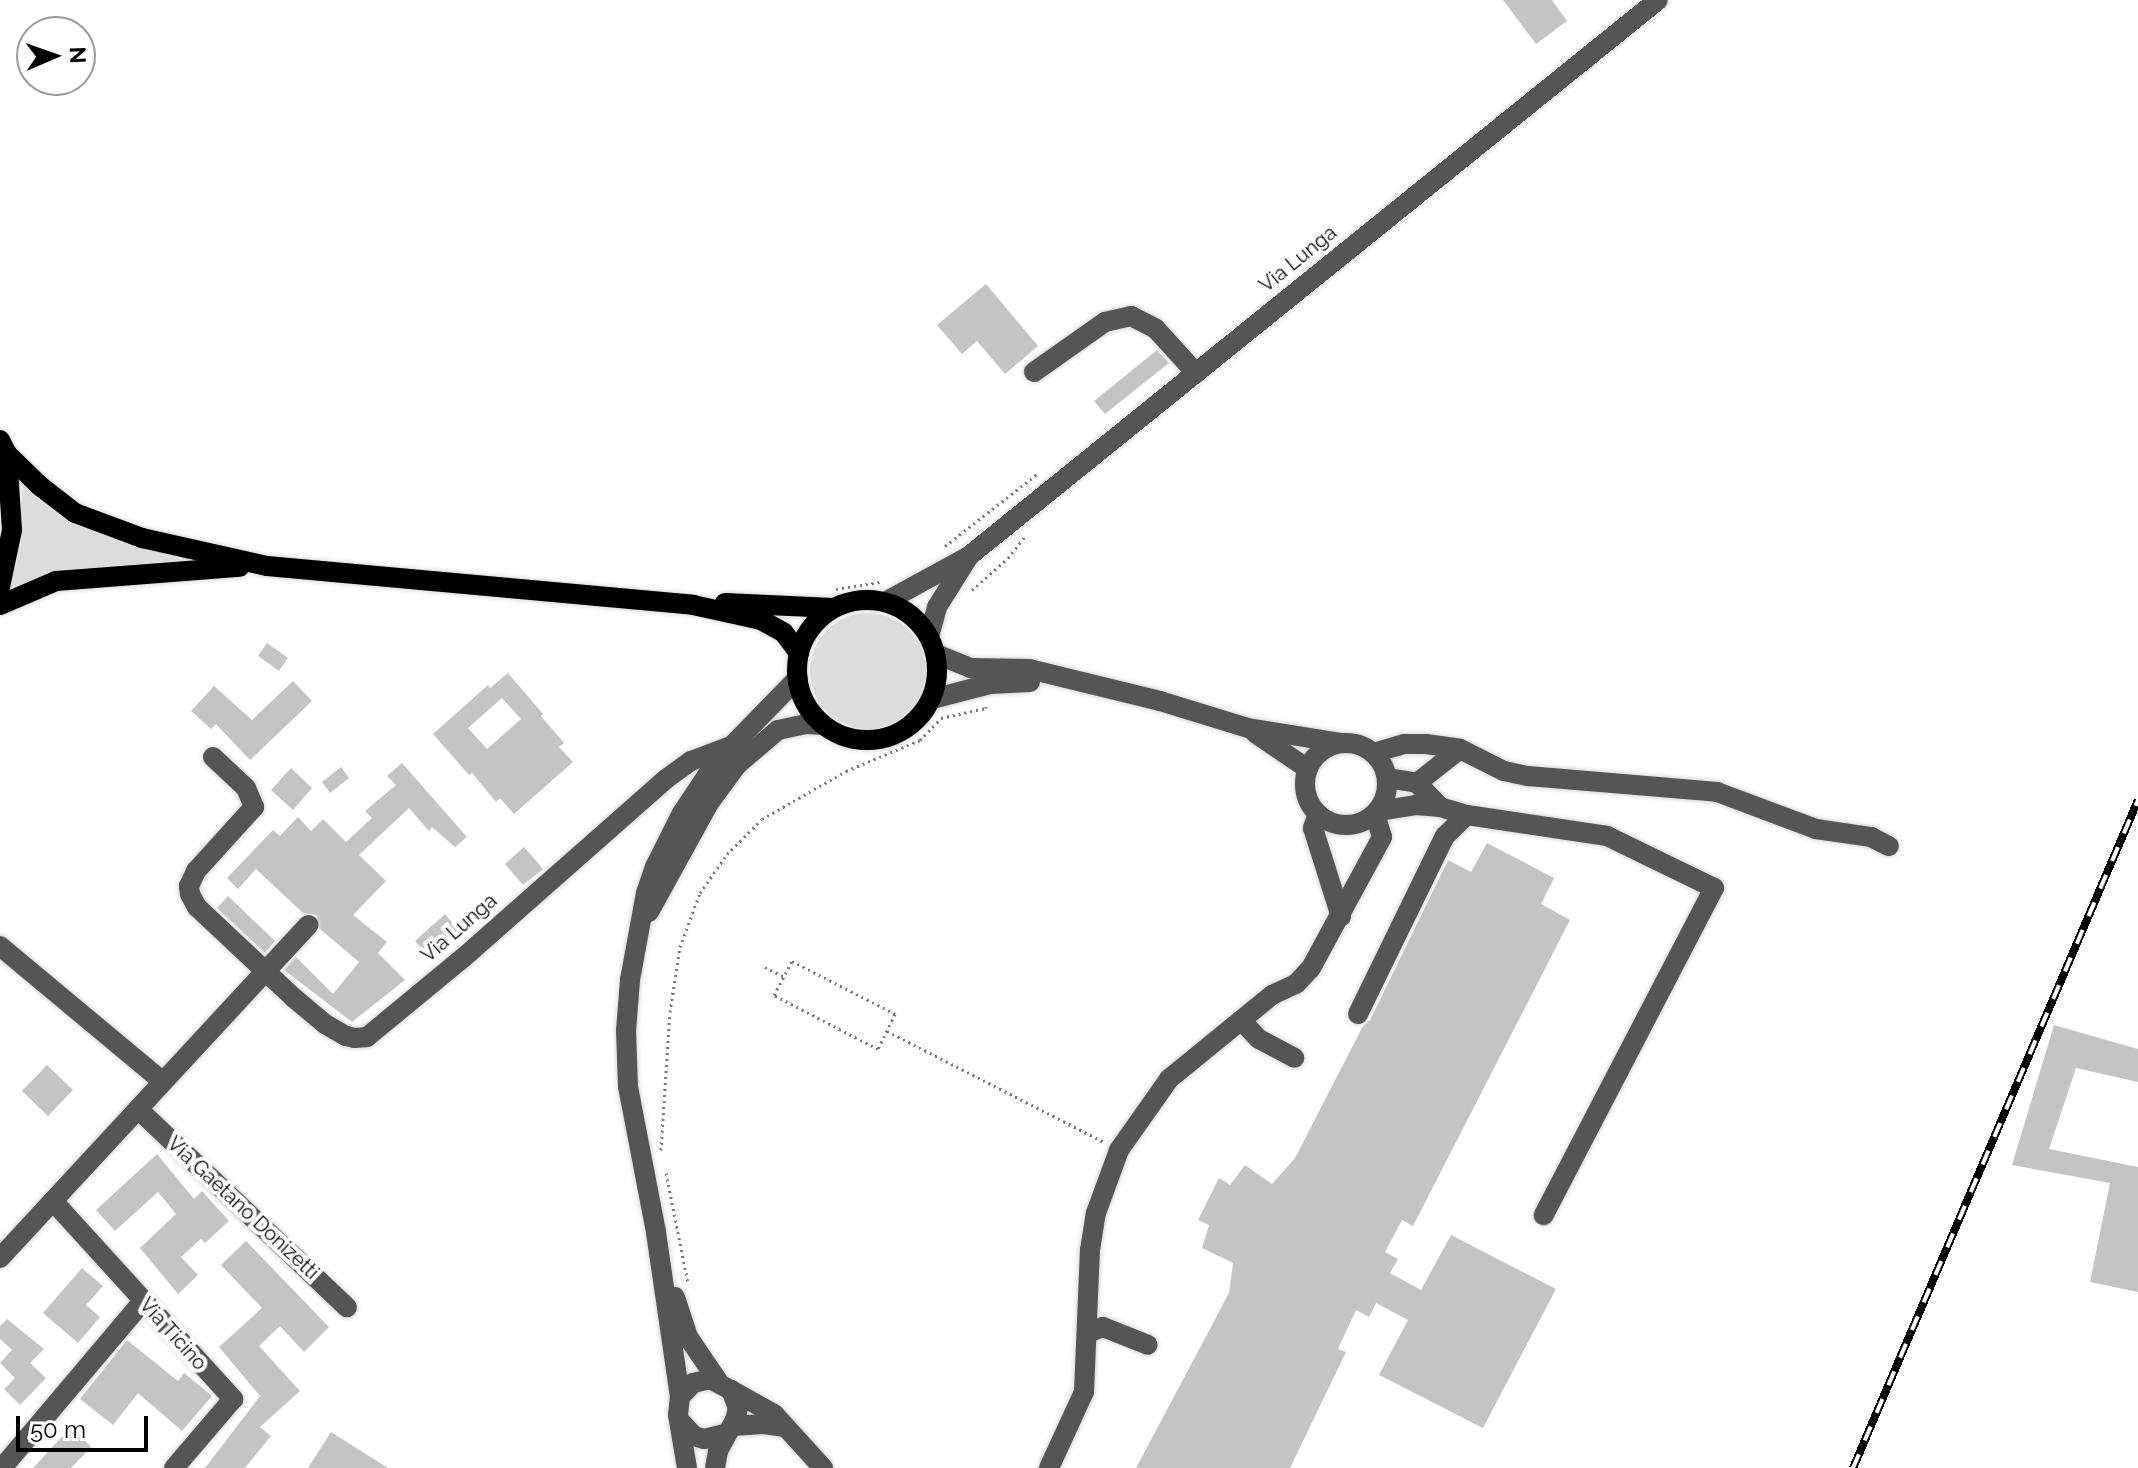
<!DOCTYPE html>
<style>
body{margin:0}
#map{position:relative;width:2138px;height:1468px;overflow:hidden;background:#fff;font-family:Raleway,sans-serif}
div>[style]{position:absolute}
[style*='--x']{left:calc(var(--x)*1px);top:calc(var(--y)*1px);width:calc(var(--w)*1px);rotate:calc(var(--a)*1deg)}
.green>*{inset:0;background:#dcdcdc}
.round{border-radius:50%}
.building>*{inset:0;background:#c4c4c4}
.path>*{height:3px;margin-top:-1.5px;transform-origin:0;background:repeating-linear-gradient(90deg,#777 0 2px,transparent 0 6px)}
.roads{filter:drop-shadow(0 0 2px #dbdbdb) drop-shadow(0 0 2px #dbdbdb)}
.minor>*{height:20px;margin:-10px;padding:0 10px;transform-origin:10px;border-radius:10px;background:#555}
.minor>.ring{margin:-10px;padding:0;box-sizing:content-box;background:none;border:20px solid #555;border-radius:50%}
.major>*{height:20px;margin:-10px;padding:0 10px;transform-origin:10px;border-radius:10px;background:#000}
.major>.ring{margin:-10px;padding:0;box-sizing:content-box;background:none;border:20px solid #000;border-radius:50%}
.rail>*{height:8px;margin-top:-4px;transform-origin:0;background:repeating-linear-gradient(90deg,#fff 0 15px,#000 0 30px);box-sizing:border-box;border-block:2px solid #000}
span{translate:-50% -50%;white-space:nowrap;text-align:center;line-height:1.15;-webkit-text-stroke:8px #fff;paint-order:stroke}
.street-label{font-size:20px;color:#000}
.north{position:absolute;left:16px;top:16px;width:80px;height:80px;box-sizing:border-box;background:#fff;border:2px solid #999;border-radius:50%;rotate:88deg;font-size:22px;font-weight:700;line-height:32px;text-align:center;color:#000}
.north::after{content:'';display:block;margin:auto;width:28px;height:36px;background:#000;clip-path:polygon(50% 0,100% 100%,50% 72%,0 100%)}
.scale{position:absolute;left:16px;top:1416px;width:132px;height:36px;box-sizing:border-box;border:4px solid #000;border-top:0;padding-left:10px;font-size:24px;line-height:28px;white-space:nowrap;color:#000;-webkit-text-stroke:6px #fff;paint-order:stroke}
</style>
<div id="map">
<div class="green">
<i style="clip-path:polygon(23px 487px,31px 487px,170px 552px,181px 560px,65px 572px,11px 588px,8px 583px,17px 563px)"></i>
<i class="round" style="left:810px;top:613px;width:116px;height:116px"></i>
</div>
<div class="building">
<i style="clip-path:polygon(1503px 0,1552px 0,1567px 21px,1536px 44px)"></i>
<i style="clip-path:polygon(986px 284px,1038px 346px,1005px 374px,977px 341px,962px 354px,937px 325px)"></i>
<i style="clip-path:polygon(1157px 350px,1169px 363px,1105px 414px,1094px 401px)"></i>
<i style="clip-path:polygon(267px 643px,288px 658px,279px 671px,258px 656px)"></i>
<i style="clip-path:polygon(evenodd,508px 673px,543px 714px,541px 716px,564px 743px,559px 747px,573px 762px,514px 814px,500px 798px,496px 802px,472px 773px,469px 775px,433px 734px,488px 685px,490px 688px,508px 673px,502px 698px,521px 719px,487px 749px,468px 728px,502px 698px)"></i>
<i style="clip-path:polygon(293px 681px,312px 701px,250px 760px,216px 724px,211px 729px,191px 711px,214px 686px,252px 720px)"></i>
<i style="clip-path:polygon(402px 763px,467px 837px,455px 847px,432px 827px,429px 831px,409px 808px,359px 855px,386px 881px,353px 915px,387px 942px,378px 953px,405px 980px,352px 1022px,284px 970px,296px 957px,333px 994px,359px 962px,320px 929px,316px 915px,303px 913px,256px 869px,238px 889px,227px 878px,273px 830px,280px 836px,298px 817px,311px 831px,323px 819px,346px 842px,372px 818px,365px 811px,396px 785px,387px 776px)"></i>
<i style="clip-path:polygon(341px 767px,349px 778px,330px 793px,322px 782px)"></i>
<i style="clip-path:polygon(291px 768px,312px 788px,293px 810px,271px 790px)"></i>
<i style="clip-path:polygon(1487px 843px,1554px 878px,1541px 904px,1570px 920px,1413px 1226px,1402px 1220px,1385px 1252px,1398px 1259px,1390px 1273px,1421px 1290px,1451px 1235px,1556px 1289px,1483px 1428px,1379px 1375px,1408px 1320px,1376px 1303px,1369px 1317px,1356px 1310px,1338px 1349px,1346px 1352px,1290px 1468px,1136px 1468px,1229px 1293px,1233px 1263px,1202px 1248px,1209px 1225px,1198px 1220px,1219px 1178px,1230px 1185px,1245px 1165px,1272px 1184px,1295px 1158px,1363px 1026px,1370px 1020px,1448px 860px,1471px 872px)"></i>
<i style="clip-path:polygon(524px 847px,543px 869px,523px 885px,505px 864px)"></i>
<i style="clip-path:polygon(228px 896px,275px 941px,265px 953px,217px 908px)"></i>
<i style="clip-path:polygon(445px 914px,462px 934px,432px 960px,415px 941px)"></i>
<i style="clip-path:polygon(2054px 1025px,2138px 1049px,2138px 1082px,2076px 1068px,2049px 1149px,2138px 1167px,2138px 1292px,2090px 1282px,2110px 1183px,2012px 1165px)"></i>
<i style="clip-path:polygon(47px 1065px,73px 1090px,48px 1116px,22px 1091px)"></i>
<i style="clip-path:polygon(157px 1154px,194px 1199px,202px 1191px,229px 1221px,205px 1243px,201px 1239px,181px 1257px,198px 1275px,178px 1294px,140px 1248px,176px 1214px,158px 1192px,115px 1231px,96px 1210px)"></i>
<i style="clip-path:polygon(246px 1241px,329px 1327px,304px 1352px,280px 1326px,259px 1346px,300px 1391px,260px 1427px,271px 1436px,245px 1468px,205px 1468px,260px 1396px,219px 1347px,262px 1308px,221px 1265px)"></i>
<i style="clip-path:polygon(82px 1268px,103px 1286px,86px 1305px,100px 1317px,78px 1343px,43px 1313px)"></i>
<i style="clip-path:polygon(7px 1319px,44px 1349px,30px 1363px,46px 1378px,20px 1405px,4px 1389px,15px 1378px,0 1363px,12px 1350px,0 1339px,0 1326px)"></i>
<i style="clip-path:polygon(127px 1340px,178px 1381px,184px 1373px,212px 1396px,182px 1431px,138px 1393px,113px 1425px,80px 1399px)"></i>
<i style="clip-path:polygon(71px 1427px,91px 1447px,71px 1468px,33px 1468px)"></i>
<i style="clip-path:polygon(331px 1432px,388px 1468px,308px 1468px)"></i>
</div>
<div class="path">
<i style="--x:945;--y:546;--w:117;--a:-38"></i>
<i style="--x:836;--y:589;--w:45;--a:-9"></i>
<i style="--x:972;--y:590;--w:48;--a:-41.6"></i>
<i style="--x:1008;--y:558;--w:28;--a:-52"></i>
<i style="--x:792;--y:961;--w:116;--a:27.2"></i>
<i style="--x:895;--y:1014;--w:39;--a:116"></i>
<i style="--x:878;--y:1049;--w:117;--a:-152.6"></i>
<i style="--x:774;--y:995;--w:38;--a:-62"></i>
<i style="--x:765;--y:967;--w:20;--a:27"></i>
<i style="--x:887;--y:1031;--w:244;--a:27.1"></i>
<i style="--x:661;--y:1150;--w:138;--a:-86.3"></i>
<i style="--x:670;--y:1012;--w:66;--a:-81.3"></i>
<i style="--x:680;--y:947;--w:58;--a:-69.7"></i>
<i style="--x:700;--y:893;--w:47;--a:-55.3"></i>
<i style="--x:727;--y:854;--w:49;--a:-45"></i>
<i style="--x:762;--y:819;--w:97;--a:-29.7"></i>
<i style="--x:846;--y:771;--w:80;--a:-22.7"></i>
<i style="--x:920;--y:740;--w:30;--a:-46"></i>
<i style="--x:941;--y:718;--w:46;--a:-12.5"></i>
<i style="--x:986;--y:708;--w:4;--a:-90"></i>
<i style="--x:666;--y:1173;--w:112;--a:78.7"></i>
</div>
<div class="roads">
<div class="minor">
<i style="--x:1034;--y:372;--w:87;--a:-35.2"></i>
<i style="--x:1105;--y:322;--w:27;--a:-13"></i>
<i style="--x:1131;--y:316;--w:27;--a:27"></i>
<i style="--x:1155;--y:328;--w:61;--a:47.7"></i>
<i style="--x:885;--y:602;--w:96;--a:-28.7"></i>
<i style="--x:969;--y:556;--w:885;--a:-38.9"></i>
<i style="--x:929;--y:637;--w:31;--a:-75"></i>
<i style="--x:937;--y:607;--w:60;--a:-57.9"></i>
<i style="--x:936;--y:654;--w:38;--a:22"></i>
<i style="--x:971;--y:668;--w:58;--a:1"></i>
<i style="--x:1029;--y:669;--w:135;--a:13.7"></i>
<i style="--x:1160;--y:701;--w:92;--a:17.1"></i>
<i style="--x:1248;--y:728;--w:95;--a:9.1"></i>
<i style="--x:932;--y:699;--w:60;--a:-14.5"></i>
<i style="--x:990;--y:684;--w:40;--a:-2.9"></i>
<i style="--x:1255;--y:733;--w:64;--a:34.2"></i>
<i class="ring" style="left:1305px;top:743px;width:62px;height:62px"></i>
<i style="--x:1373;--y:753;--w:32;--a:-16"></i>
<i style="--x:1404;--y:744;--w:22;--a:0"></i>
<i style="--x:1426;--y:744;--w:34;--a:8"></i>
<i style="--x:1460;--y:749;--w:49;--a:26.6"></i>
<i style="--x:1504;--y:771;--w:25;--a:12"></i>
<i style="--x:1528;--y:776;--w:190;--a:4.8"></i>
<i style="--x:1717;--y:792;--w:106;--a:20.5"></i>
<i style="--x:1816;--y:829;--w:56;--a:8.3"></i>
<i style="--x:1871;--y:837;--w:20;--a:27"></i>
<i style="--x:213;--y:757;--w:45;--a:43.2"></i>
<i style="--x:246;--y:788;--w:21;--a:67"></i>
<i style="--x:254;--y:807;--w:86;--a:132.2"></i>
<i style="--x:196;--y:871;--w:17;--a:115"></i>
<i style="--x:189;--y:886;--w:8;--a:83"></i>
<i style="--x:190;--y:894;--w:15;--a:62"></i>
<i style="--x:197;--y:907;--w:133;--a:43.2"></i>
<i style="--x:294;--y:998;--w:40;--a:40"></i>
<i style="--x:325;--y:1024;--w:24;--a:30"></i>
<i style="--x:346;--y:1036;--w:9;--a:13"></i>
<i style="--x:355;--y:1038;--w:12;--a:-5"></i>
<i style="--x:367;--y:1037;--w:124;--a:-39.5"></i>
<i style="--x:463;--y:958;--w:271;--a:-41.4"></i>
<i style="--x:666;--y:779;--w:31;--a:-36"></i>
<i style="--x:691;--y:761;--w:43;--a:-20.6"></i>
<i style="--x:1387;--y:778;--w:30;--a:9"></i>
<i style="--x:1417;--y:783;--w:33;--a:46"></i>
<i style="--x:1417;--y:783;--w:55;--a:-38.3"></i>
<i style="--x:1378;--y:811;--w:38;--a:-9"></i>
<i style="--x:1416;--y:805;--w:24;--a:5"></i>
<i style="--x:1440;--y:807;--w:28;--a:17"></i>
<i style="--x:1467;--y:815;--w:142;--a:8.5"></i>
<i style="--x:1607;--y:836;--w:119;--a:25.9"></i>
<i style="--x:1714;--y:888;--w:369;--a:117.5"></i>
<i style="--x:1318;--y:814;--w:15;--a:110"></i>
<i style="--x:1313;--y:828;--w:93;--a:72.5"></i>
<i style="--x:649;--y:912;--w:124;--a:-61.2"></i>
<i style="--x:709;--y:803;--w:47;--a:-53.6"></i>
<i style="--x:737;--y:765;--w:54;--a:-40.5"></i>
<i style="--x:778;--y:730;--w:30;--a:-12"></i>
<i style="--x:807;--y:724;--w:16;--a:4"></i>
<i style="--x:0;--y:946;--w:212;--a:39.8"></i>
<i style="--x:1358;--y:1014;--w:198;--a:-64"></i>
<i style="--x:1445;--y:836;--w:30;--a:-44"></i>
<i style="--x:1241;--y:1020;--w:26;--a:47"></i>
<i style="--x:1259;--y:1039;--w:40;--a:28"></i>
<i style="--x:138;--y:1109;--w:288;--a:43.5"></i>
<i style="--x:53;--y:1201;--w:268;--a:47.7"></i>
<i style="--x:233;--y:1399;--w:91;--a:130.5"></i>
<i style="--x:0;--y:1258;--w:454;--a:-47.2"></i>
<i style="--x:675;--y:1297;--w:42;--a:72"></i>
<i style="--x:688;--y:1337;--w:53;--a:55.7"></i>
<i style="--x:1088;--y:1333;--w:16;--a:-22"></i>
<i style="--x:1103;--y:1327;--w:48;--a:21.8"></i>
<i style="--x:731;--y:1390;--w:49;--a:29.2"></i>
<i style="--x:774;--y:1414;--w:73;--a:47.8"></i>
<i style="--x:680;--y:1397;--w:167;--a:-98.3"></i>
<i style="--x:656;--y:1232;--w:148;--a:-100.9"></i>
<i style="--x:628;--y:1087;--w:56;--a:-92"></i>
<i style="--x:626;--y:1031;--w:51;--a:-85.5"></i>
<i style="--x:630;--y:980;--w:88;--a:-79.6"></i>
<i style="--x:646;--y:893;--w:28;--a:-71"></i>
<i style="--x:655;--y:867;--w:60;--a:-63.4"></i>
<i style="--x:682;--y:813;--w:61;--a:-56.3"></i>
<i style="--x:716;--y:762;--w:117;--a:-45.7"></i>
<i style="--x:681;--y:1422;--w:19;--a:47"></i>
<i style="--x:694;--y:1436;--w:10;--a:17"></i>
<i style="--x:704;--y:1439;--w:21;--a:-14"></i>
<i style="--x:733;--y:1426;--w:30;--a:-4"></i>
<i style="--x:763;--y:1424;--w:21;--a:8"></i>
<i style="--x:2;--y:1468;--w:219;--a:-49.8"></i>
<i style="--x:687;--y:1468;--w:54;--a:-99.6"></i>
<i style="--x:678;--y:1415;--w:18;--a:-84"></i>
<i style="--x:680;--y:1397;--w:19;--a:-47"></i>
<i style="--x:693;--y:1383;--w:17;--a:-13"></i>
<i style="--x:710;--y:1379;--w:24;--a:28"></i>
<i style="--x:731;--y:1390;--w:19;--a:69"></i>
<i style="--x:738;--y:1408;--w:12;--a:104"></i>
<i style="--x:735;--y:1420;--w:35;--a:119"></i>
<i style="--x:718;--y:1451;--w:17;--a:100"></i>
<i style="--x:1049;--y:1468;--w:84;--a:-65.3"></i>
<i style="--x:1084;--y:1392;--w:142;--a:-87.6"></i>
<i style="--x:1090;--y:1250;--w:37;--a:-81"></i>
<i style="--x:1096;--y:1213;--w:67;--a:-69.9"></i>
<i style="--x:1119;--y:1150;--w:87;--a:-54.8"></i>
<i style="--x:1169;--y:1079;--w:133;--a:-39.2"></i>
<i style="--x:1272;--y:995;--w:26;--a:-25"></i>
<i style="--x:1296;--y:984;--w:22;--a:-47"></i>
<i style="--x:1311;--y:968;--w:149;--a:-61.5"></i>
<i style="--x:1382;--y:837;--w:24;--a:-107"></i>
</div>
<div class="major">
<i style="--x:0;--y:440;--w:16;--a:63"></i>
<i style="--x:7;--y:454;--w:46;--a:44.1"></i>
<i style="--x:40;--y:486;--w:44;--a:37.6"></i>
<i style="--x:75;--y:513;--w:72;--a:20.5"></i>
<i style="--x:142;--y:538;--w:128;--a:12.6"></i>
<i style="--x:267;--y:566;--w:428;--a:5.2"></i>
<i style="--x:693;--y:605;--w:70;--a:12.4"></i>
<i style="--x:761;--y:620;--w:26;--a:29"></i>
<i style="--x:784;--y:633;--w:25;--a:53"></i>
<i style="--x:0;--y:587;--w:58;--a:-78.1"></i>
<i style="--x:12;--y:530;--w:76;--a:-93.8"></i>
<i class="ring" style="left:797px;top:600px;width:120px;height:120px"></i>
<i style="--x:725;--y:603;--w:108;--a:2.7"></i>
<i style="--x:0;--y:605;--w:61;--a:-23.2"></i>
<i style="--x:56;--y:581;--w:184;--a:-4.4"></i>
</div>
</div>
<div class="rail">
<i style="--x:1853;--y:1468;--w:726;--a:-66.89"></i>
</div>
<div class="street-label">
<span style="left:1298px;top:259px;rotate:-39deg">Via Lunga</span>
<span style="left:459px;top:928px;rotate:-41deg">Via Lunga</span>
<span style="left:243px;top:1208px;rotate:43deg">Via Gaetano Donizetti</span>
<span style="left:173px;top:1334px;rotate:48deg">Via Ticino</span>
</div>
<div class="north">N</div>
<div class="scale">50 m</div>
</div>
